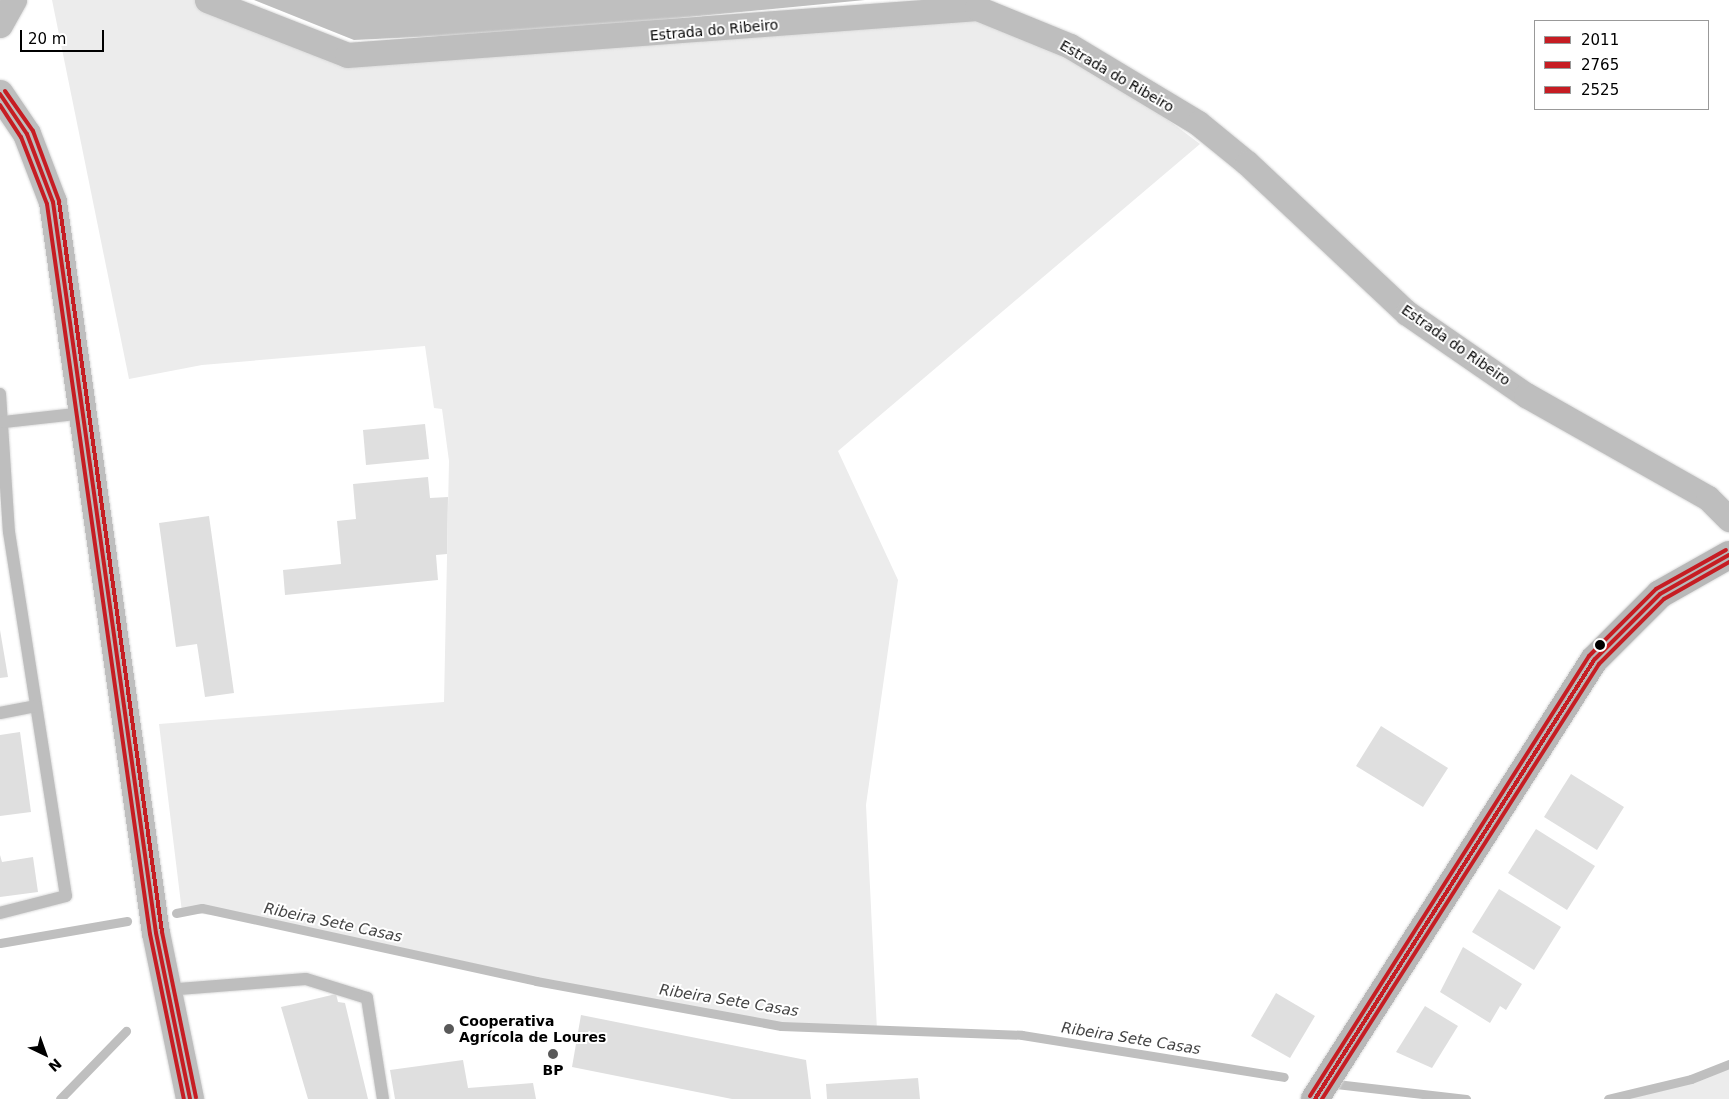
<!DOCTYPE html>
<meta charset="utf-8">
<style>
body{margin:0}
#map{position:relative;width:1729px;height:1099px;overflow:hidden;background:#fff;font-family:"DejaVu Sans",sans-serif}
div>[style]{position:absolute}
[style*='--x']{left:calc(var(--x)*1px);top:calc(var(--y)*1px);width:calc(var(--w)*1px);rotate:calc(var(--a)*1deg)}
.green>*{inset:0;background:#ececec}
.water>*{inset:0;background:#bfbfbf}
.stream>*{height:9px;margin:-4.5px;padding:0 4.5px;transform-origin:4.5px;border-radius:4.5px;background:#bfbfbf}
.building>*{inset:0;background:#dfdfdf}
.roads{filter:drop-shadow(0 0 1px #dbdbdb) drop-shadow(0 0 1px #dbdbdb)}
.lane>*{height:12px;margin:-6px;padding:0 6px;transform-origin:6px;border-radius:6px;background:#bebebe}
.street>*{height:25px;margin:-12.5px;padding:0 12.5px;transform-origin:12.5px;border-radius:12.5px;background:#bebebe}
.secondary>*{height:28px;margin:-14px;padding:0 14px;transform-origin:14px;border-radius:14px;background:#b8b8b8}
.primary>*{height:28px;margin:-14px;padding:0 14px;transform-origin:14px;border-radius:14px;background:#bebebe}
.bus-1>*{height:4px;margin:-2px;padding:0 2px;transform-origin:2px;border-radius:2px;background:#c61d23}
.bus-2>*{height:4px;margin:-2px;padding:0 2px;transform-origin:2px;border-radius:2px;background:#c61d23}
.bus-3>*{height:4px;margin:-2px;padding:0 2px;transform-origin:2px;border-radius:2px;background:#c61d23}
.dots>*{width:14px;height:14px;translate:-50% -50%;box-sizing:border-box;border:2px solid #fff;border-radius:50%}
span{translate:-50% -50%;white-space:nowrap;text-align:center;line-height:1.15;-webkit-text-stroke:4px #fff;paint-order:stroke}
.street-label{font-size:14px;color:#000}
.poi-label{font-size:14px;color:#000;font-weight:700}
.left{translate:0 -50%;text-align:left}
.water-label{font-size:15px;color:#444;font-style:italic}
.legend{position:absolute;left:1534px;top:20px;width:175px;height:90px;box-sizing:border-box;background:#fff;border:1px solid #999;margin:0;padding:6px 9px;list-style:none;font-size:15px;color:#000}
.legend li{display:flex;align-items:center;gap:10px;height:25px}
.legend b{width:25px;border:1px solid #999}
.north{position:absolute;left:20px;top:1029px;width:50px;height:50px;-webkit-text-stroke:4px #fff;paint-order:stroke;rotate:138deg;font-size:14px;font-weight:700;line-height:20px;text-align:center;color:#000}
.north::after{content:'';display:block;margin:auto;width:18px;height:22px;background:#000;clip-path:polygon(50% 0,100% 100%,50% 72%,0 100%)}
.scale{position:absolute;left:20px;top:30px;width:84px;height:22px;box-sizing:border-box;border:2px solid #000;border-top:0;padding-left:6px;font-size:15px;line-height:18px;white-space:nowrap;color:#000;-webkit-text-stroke:4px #fff;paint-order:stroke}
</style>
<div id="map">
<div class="green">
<i style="clip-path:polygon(52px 0,207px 0,347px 55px,977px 8px,1070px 46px,1200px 144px,838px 451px,898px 580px,866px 805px,877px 1030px,781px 1026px,536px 981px,270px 921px,182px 912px,159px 724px,444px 702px,449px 461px,442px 409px,434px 408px,425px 346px,202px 365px,129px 379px)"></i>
<i style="clip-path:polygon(1729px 1069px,1729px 1099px,1621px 1099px,1643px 1094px)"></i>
</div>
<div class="water">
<i style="clip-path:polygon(254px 0,865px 0,545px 31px,354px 40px)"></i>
</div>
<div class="stream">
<i style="--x:176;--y:913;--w:26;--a:-11"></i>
<i style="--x:202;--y:908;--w:342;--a:12.3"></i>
<i style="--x:536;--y:981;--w:249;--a:10.4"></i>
<i style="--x:781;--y:1026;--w:241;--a:2.1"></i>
<i style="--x:1022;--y:1035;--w:265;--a:9.1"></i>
<i style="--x:0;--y:943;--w:129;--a:-9.8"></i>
<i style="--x:1336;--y:1084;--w:131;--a:6.6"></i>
<i style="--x:60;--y:1099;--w:95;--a:-45.9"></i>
<i style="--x:1608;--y:1099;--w:85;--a:-13.5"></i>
<i style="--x:1691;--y:1079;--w:41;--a:-21.5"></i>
</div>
<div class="building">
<i style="clip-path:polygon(425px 424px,429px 459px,366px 465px,363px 430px)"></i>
<i style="clip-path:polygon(428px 477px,430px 498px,448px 497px,447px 554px,436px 555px,438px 580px,285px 595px,283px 570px,341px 564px,337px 521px,356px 519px,353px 484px)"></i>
<i style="clip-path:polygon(209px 516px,234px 693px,205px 697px,197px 644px,176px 647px,159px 523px)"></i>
<i style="clip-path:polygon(0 630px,8px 677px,0 678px)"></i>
<i style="clip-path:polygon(1381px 726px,1448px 768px,1423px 807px,1356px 766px)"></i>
<i style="clip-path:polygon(20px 732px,31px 812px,0 816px,0 735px)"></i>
<i style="clip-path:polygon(1571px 774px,1624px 807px,1597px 850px,1544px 817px)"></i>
<i style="clip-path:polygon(1536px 829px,1595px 866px,1567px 910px,1508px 873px)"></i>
<i style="clip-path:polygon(0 855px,2px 862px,33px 857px,38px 892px,0 897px)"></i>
<i style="clip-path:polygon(1499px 889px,1561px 927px,1534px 970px,1472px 932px)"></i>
<i style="clip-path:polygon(1463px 947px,1522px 984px,1506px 1010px,1500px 1006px,1490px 1023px,1440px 992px)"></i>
<i style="clip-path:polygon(1276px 993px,1315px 1016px,1290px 1058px,1251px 1036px)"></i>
<i style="clip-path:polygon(336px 994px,338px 1002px,345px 1003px,368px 1099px,308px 1099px,281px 1007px)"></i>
<i style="clip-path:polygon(1425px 1006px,1458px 1026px,1432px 1068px,1396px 1052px)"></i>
<i style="clip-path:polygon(581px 1015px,806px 1060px,811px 1099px,732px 1099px,572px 1067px)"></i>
<i style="clip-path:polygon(463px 1060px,468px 1088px,533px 1083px,536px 1099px,395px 1099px,390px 1070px)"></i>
<i style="clip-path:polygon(918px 1078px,920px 1099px,827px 1099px,826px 1084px)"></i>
</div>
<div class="roads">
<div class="lane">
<i style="--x:0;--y:394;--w:138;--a:86.3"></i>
<i style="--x:9;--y:532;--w:368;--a:81.1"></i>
<i style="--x:66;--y:896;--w:68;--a:165.6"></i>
<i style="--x:4;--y:422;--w:81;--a:-6.4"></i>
<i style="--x:0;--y:713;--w:36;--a:-11"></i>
<i style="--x:166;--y:990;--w:140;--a:-4.5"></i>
<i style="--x:306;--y:979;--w:64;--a:17.3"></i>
<i style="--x:367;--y:998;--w:102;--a:81"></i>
</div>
<div class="street">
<i style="--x:207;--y:0;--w:150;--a:21.4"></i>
<i style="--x:347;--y:55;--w:632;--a:-4.27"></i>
<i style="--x:977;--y:8;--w:100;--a:22.2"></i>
<i style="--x:1070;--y:46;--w:149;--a:31"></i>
<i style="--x:1198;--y:123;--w:63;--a:39.2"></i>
<i style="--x:1247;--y:163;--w:219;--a:43.2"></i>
<i style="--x:1407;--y:313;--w:145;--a:34.6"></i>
<i style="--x:1526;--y:395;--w:209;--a:29.5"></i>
<i style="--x:1708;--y:498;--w:30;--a:45"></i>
<i style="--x:0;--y:25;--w:29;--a:-61"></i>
</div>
<div class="secondary">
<i style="--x:1315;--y:1099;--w:520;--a:-57.56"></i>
<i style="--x:1594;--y:660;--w:93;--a:-45"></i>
<i style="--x:1660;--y:594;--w:79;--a:-29.5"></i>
</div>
<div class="primary">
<i style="--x:0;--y:94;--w:48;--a:56"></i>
<i style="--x:27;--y:134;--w:73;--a:69.1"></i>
<i style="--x:53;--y:202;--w:738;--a:81.98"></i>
<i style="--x:156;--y:933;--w:169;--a:78.4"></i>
</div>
</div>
<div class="bus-1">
<i style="--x:0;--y:94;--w:48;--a:56"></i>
<i style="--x:27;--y:134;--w:73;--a:69.1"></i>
<i style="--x:53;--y:202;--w:738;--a:81.98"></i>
<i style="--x:156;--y:933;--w:169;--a:78.4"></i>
<i style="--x:1315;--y:1099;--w:520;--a:-57.56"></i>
<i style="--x:1594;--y:660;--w:93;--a:-45"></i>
<i style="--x:1660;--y:594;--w:79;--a:-29.5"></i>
</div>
<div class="bus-2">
<i style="--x:0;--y:105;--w:38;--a:57"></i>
<i style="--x:21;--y:137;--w:72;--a:68.8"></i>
<i style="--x:47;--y:204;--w:737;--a:81.97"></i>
<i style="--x:150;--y:934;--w:168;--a:78.4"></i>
<i style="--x:1322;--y:1099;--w:516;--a:-57.51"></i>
<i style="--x:1599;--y:664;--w:92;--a:-45"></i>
<i style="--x:1664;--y:599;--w:75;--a:-29.6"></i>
</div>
<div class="bus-3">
<i style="--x:5;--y:91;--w:49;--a:55"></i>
<i style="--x:33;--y:131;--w:75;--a:69.6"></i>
<i style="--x:59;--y:201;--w:738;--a:81.98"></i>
<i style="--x:162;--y:932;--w:169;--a:78.4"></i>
<i style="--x:1310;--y:1096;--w:521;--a:-57.62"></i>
<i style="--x:1589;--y:656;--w:95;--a:-45"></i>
<i style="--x:1656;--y:589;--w:80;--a:-29.1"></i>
</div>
<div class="dots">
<i style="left:1600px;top:645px;background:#000"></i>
<i style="left:449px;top:1029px;background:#595959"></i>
<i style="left:553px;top:1054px;background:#595959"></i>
</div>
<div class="street-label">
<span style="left:714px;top:30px;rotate:-5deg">Estrada do Ribeiro</span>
<span style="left:1117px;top:76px;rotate:30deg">Estrada do Ribeiro</span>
<span style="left:1456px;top:345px;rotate:35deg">Estrada do Ribeiro</span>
</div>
<div class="poi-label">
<span class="left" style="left:459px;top:1029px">Cooperativa<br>Agrícola de Loures</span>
<span style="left:553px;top:1070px">BP</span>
</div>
<div class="water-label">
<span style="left:333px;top:923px;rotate:12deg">Ribeira Sete Casas</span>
<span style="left:729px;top:1001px;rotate:9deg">Ribeira Sete Casas</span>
<span style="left:1131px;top:1039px;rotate:9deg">Ribeira Sete Casas</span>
</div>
<ul class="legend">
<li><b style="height:6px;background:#c61d23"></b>2011</li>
<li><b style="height:6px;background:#c61d23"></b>2765</li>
<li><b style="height:6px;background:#c61d23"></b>2525</li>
</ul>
<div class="north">N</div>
<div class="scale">20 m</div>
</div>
